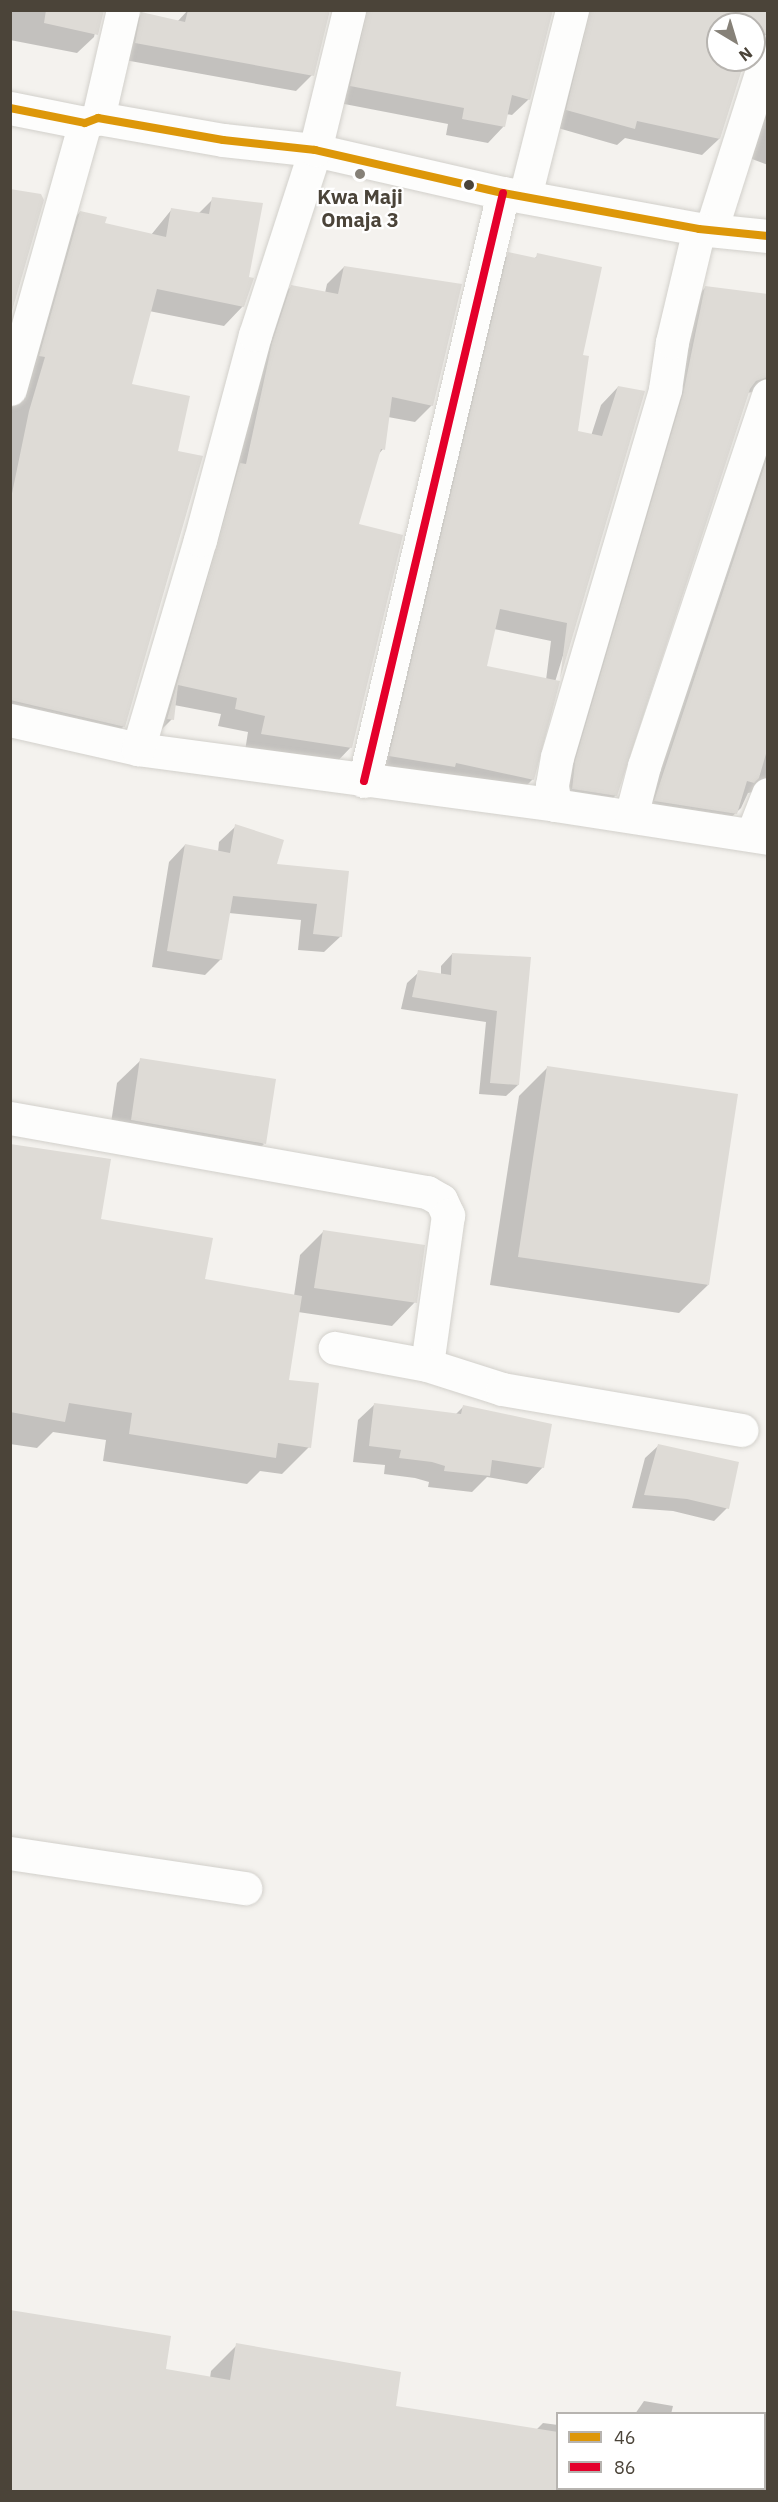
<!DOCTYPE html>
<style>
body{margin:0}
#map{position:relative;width:778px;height:2502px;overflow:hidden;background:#f4f2ee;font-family:"IBM Plex Sans",sans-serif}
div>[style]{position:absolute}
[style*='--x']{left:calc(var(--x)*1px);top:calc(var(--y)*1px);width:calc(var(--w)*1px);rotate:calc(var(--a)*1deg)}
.shadow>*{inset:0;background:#0003}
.building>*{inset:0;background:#dedbd6}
.roads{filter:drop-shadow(0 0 2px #d2d0cb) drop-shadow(0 0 2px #d2d0cb)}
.minor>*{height:33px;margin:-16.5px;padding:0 16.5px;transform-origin:16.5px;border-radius:16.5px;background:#fdfdfc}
.bus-1>*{height:8px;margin:-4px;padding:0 4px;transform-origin:4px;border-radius:4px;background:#dd9709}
.bus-2>*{height:8px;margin:-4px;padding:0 4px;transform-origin:4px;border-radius:4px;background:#e4002b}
.dots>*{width:16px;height:16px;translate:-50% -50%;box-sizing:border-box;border:3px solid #fff;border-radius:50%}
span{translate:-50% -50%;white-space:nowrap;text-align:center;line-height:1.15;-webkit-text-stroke:4.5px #fff;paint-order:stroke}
.poi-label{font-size:20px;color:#4b4439;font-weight:700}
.frame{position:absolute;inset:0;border:12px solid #4b4439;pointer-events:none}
.legend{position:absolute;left:556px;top:2412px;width:210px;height:78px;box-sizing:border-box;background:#fff;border:2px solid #b7b4b0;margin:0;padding:8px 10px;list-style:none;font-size:18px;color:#4b4439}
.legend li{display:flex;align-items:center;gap:12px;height:30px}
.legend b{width:30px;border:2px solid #b7b4b0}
.north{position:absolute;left:706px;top:12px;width:60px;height:60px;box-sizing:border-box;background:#fff;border:2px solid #b7b4b0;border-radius:50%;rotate:142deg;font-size:16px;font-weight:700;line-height:24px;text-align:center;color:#4b4439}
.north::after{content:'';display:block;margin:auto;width:21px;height:27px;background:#868178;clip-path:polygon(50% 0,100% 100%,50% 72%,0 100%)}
</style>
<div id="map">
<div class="shadow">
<i style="clip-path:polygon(10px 10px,100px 10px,94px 37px,77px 53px,10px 40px)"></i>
<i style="clip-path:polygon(188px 10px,312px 75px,296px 91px,119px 59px,125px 31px,142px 14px,177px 22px)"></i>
<i style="clip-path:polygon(341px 10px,551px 10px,529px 99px,512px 115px,506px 114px,504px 126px,488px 143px,446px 135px,448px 124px,334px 102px)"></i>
<i style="clip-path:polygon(768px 10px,768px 61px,754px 49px,754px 24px,718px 24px,718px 60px,744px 60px,719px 139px,702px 155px,625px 138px,617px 145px,551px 126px,564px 11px)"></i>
<i style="clip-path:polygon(768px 82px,768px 165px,744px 156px)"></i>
<i style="clip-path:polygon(213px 199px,243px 306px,224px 326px,149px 311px,130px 385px,124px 726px,104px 746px,10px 722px,10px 408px,61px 232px,80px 212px,103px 224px,151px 235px,172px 209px,198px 214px)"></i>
<i style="clip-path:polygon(evenodd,509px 254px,534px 259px,538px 255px,576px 432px,591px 436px,601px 405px,618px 387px,643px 392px,555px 682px,533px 779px,515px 797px,373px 774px,491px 271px,509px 254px,494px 629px,551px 641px,546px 680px,486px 667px,494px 629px)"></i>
<i style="clip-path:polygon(344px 267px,432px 405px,415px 422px,388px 417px,383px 449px,378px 455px,357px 525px,351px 747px,334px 765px,245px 751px,248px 732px,218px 726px,221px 714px,174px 705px,172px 719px,155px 736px,274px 303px,292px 286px,325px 293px,327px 284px)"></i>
<i style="clip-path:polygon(705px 288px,768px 296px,768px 398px,758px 391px,747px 393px,616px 795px,601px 810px,557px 803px,690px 303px)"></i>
<i style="clip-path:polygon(768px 429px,768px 801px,759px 791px,748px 793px,741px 808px,720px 828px,640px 816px)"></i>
<i style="clip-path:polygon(236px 826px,275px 865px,347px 872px,341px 936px,324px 952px,298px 950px,301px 920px,229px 913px,221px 959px,205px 975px,152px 967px,169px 862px,185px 845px,218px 852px,219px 842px)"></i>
<i style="clip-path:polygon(452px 954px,529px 959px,518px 1085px,506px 1096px,479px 1094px,486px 1022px,401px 1009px,407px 983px,419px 972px,441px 975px,441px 966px)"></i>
<i style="clip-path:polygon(141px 1060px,264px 1144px,241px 1167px,108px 1143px,117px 1083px)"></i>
<i style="clip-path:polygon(548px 1067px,708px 1285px,679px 1313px,490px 1285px,519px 1096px)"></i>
<i style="clip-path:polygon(10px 1146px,99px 1221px,204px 1281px,294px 1296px,300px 1255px,323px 1232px,415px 1302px,392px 1326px,298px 1312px,287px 1382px,309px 1447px,282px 1474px,260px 1471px,247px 1484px,103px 1461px,106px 1440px,53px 1432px,37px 1448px,10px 1444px)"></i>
<i style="clip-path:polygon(375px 1404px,455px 1415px,463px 1407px,543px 1467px,527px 1484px,487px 1477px,472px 1492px,428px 1487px,429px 1482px,415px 1478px,384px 1474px,385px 1465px,353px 1462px,358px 1420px)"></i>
<i style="clip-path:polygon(658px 1446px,727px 1508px,714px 1521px,673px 1511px,632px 1508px,645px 1458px)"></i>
<i style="clip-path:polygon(237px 2345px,394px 2408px,536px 2430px,543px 2423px,558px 2425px,558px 2488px,602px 2488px,601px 2492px,10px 2492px,164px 2370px,210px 2378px,211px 2371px)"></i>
<i style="clip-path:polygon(644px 2401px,673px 2406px,671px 2414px,635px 2414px)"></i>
<i style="clip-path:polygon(694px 2488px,740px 2488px,694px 2492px)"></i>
</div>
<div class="building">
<i style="clip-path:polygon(46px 10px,104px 10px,98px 35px,44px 23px)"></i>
<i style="clip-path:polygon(188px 10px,330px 10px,314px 76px,135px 43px,141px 12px,185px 22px)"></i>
<i style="clip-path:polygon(367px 10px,553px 10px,530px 100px,512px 95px,505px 127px,462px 119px,464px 108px,350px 86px)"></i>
<i style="clip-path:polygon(590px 10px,768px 10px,768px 33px,754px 39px,754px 24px,718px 24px,718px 60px,745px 60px,720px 139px,637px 121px,635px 129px,566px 110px)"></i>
<i style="clip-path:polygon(10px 189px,41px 194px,44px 200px,10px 318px)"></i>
<i style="clip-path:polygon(212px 197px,263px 203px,249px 277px,254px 278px,244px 307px,157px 289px,132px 384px,190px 396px,178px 451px,203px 456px,125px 727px,10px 700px,10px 503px,29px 411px,45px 357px,39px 356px,80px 211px,107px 217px,105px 223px,166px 237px,171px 208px,209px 214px)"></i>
<i style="clip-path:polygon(508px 252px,536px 258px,537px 253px,602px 267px,583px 355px,589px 356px,578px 431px,602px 436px,618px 386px,645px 391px,560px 679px,567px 623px,500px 609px,487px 666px,560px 681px,534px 780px,456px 763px,455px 767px,389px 756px)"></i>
<i style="clip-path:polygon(344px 266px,462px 284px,433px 406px,392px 397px,385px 450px,381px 449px,359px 524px,403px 535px,352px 748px,261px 734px,265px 716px,235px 709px,237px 698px,178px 685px,174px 720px,167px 719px,240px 463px,246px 464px,272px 343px,291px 285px,338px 294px)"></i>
<i style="clip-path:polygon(705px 286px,768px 294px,768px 377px,756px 381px,750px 389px,617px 796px,572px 789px,575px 761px,683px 394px)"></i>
<i style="clip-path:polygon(766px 461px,768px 747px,759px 778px,754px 783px,747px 781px,737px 814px,654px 801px)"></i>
<i style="clip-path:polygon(235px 824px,284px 840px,277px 864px,349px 871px,342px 937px,313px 934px,317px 904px,233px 896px,222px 960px,167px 951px,185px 844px,230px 853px)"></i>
<i style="clip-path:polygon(452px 953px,531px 957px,519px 1085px,490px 1083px,497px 1011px,412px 997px,418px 970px,451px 975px)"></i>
<i style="clip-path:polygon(140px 1058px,276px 1079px,266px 1144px,131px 1120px)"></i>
<i style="clip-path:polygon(547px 1066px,738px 1094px,709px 1285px,518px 1257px)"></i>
<i style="clip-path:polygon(10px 1144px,111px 1159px,101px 1219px,213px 1238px,205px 1279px,302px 1296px,289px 1380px,319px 1383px,311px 1448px,278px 1443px,276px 1458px,129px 1434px,132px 1413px,69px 1403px,65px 1422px,10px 1412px)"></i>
<i style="clip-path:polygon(323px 1230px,425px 1245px,417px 1303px,314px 1288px)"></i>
<i style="clip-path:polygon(374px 1403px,461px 1414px,463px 1405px,552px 1424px,544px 1468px,492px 1460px,490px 1476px,444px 1471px,445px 1466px,432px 1462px,399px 1458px,401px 1450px,369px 1446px)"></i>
<i style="clip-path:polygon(658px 1444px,739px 1462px,729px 1509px,687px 1499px,644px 1495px)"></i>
<i style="clip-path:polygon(10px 2310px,171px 2336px,166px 2369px,230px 2380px,236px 2343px,401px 2372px,396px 2406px,558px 2432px,558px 2492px,10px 2492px)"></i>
</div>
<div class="roads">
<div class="minor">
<i style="--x:10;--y:108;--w:76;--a:11.3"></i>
<i style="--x:85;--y:123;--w:14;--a:-21"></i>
<i style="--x:98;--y:118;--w:127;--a:10"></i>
<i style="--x:223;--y:140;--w:93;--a:6.2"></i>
<i style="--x:315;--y:150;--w:193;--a:12.9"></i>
<i style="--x:503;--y:193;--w:199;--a:10.4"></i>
<i style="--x:699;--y:229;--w:69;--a:5.8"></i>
<i style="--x:98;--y:118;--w:111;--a:-77"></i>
<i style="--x:525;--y:196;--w:192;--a:-75.8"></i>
<i style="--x:711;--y:230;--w:188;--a:-72.3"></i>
<i style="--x:10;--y:389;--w:276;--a:-74.3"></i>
<i style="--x:10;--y:720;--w:131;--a:12.8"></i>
<i style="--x:138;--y:749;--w:421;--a:7.6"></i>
<i style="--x:555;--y:805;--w:216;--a:8.8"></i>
<i style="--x:138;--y:749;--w:218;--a:-73.5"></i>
<i style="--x:200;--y:540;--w:212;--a:-75"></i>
<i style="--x:255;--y:335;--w:194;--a:-72"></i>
<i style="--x:315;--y:150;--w:144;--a:-76.3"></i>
<i style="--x:364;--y:781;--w:604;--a:-76.7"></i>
<i style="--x:555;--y:805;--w:20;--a:-99"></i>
<i style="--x:552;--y:785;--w:28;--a:-80"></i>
<i style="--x:557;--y:757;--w:384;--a:-73.6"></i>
<i style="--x:665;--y:389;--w:48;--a:-81.5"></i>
<i style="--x:672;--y:342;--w:116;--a:-76.6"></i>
<i style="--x:631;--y:816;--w:52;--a:-75.4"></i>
<i style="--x:644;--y:766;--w:391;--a:-71.5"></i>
<i style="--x:752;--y:835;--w:44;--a:-68.7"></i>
<i style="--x:10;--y:1118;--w:424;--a:10.1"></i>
<i style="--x:427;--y:1192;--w:16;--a:30"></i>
<i style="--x:441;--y:1200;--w:17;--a:65"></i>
<i style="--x:448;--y:1215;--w:151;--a:98"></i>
<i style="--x:427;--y:1365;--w:94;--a:-169.5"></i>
<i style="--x:427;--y:1365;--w:79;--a:17.7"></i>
<i style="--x:502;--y:1389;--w:243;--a:9.7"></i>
<i style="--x:10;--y:1853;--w:238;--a:8.5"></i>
</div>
</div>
<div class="bus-1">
<i style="--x:10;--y:108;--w:76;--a:11.3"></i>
<i style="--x:85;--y:123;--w:14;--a:-21"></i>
<i style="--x:98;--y:118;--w:127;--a:10"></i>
<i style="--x:223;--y:140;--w:93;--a:6.2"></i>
<i style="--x:315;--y:150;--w:193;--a:12.9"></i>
<i style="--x:503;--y:193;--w:199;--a:10.4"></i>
<i style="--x:699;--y:229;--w:69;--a:5.8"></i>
</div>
<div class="bus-2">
<i style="--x:364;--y:781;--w:604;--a:-76.7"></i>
</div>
<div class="dots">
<i style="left:360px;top:174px;background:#868178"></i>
<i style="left:469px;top:185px;background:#4b4439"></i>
</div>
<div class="poi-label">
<span style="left:360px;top:208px">Kwa Maji<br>Omaja 3</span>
</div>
<div class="frame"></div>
<ul class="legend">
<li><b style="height:8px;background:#dd9709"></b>46</li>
<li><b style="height:8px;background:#e4002b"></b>86</li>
</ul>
<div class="north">N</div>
</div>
